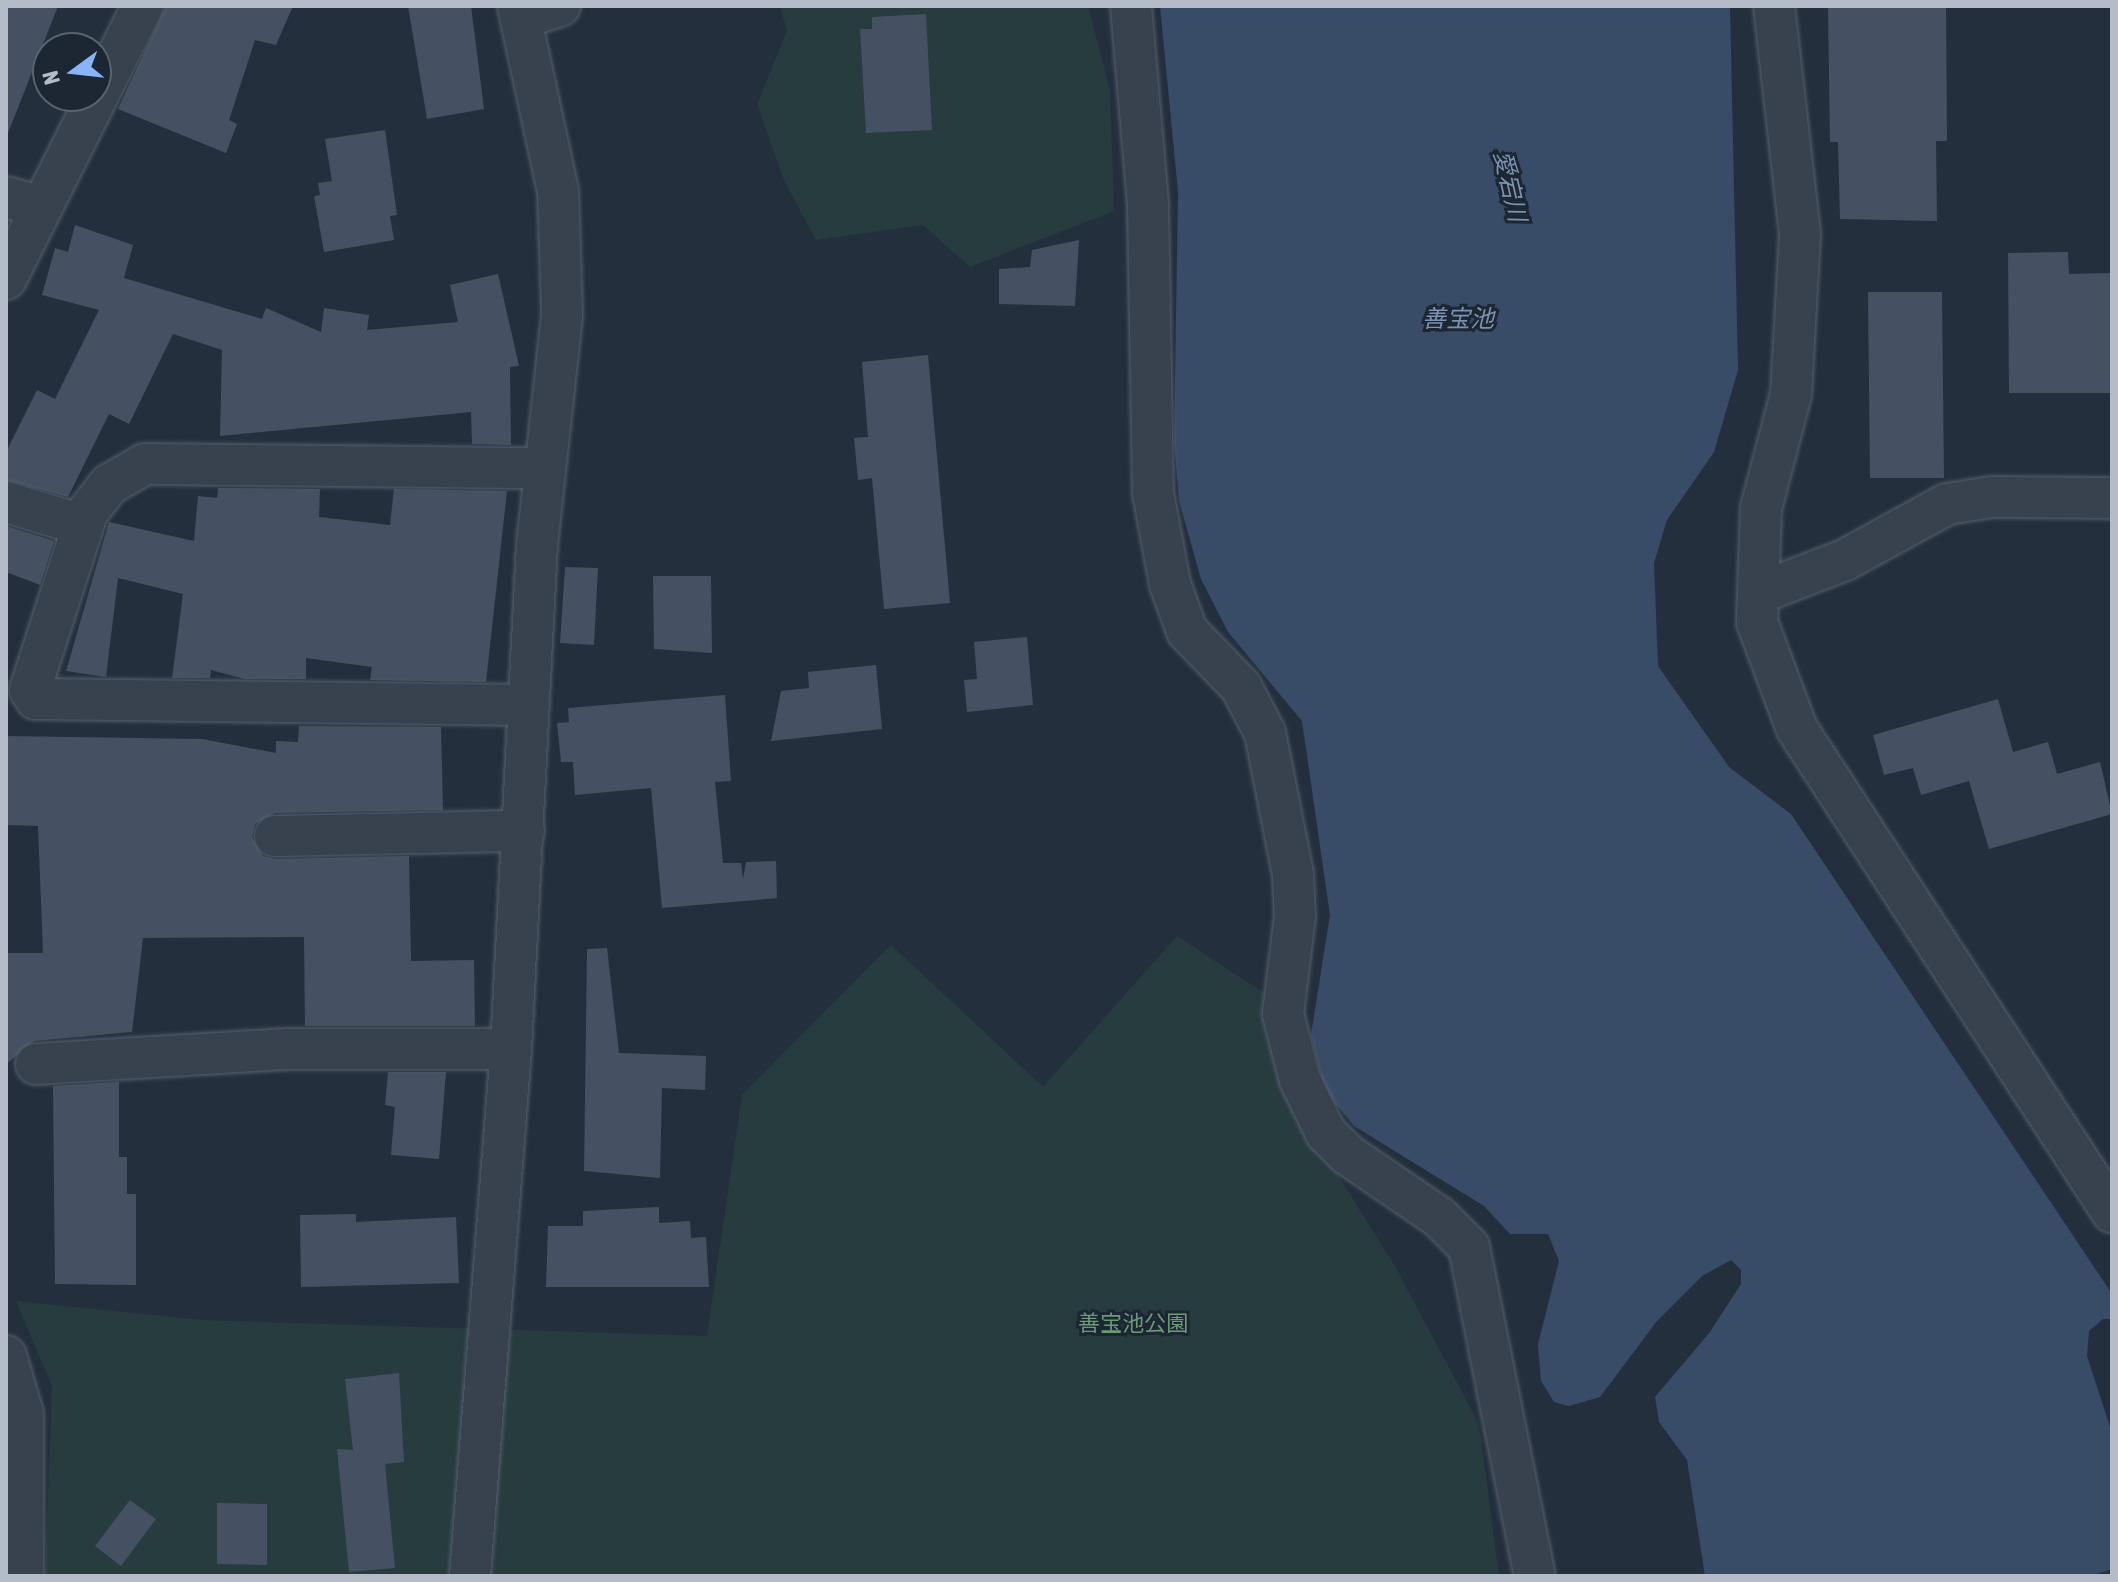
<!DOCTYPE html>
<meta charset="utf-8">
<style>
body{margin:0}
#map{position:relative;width:2118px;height:1582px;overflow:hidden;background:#242f3e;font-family:"Asap Condensed","Noto Sans JP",sans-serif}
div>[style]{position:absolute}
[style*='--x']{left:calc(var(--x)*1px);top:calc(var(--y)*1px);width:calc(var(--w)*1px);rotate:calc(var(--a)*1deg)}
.green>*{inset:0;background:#263c3f}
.water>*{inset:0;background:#394c67}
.building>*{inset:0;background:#455162}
.roads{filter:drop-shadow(0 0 2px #565f6c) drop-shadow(0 0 2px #565f6c)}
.minor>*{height:40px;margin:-20px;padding:0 20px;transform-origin:20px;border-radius:20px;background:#38414e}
span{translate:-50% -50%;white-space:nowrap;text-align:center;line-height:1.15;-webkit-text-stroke:6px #1d2633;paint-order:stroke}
.park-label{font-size:22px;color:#6b9a76}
.water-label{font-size:24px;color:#7c92b1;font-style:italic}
.frame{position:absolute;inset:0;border:8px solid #b4bcc9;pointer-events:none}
.north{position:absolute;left:32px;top:32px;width:80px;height:80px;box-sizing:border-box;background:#1d2633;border:2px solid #59626f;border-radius:50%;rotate:255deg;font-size:22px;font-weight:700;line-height:32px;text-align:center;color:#b4bcc9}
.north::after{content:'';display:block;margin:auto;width:28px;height:36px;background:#8ab4f8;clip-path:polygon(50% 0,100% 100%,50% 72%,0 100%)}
</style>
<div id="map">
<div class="green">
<i style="clip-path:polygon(780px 6px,1088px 6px,1110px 90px,1114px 211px,970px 267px,923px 225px,816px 240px,784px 180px,757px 104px,787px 31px)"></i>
<i style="clip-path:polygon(1177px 936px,1273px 999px,1301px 1116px,1396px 1268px,1479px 1424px,1499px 1576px,45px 1576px,52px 1386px,16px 1301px,202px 1320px,707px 1336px,742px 1095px,891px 945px,1043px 1087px)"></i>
</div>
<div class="water">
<i style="clip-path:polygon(1160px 6px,1730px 6px,1738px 370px,1714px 452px,1667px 520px,1654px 563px,1658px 666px,1729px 767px,1791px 814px,2112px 1294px,2112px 1319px,2103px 1319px,2089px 1331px,2087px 1356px,2112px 1433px,2112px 1569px,2090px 1576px,1705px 1576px,1687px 1460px,1659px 1422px,1655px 1397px,1710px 1332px,1741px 1284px,1741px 1270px,1731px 1260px,1702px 1276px,1657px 1321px,1600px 1397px,1569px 1406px,1554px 1402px,1541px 1381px,1538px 1344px,1559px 1261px,1548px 1234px,1510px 1234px,1484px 1206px,1354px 1126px,1325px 1091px,1311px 1035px,1330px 915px,1302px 721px,1228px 632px,1201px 579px,1179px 501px,1174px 441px,1178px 191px)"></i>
</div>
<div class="building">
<i style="clip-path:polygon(6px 6px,58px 6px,8px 133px,6px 133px)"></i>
<i style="clip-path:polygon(166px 6px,293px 6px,276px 45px,255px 40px,229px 120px,237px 124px,226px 153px,118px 109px)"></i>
<i style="clip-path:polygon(408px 6px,471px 6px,484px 109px,427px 119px)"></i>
<i style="clip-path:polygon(1828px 6px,1946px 6px,1947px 141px,1936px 141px,1937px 221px,1840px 219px,1838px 142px,1830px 142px)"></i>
<i style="clip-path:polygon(926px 14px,932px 130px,866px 133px,860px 29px,872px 29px,872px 17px)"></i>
<i style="clip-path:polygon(385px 130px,397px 215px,390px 216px,394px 240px,324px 252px,314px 196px,320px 195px,318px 183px,332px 181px,325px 139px)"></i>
<i style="clip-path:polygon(75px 225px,133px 245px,124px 278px,262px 319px,266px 308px,321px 332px,324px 308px,369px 315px,367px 330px,458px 322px,450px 285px,498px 274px,519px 366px,510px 367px,511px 445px,472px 444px,471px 412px,220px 436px,222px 350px,173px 334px,129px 424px,109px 414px,68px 497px,6px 480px,6px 452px,37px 390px,55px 399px,99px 310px,42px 295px,55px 248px,68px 252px)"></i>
<i style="clip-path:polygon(1079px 240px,1075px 306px,999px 304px,999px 269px,1030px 267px,1032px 250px)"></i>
<i style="clip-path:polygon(2068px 252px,2069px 274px,2112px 273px,2112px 393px,2009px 393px,2008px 253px)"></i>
<i style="clip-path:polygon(1868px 292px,1942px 292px,1944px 478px,1870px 478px)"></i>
<i style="clip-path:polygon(928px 355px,950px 603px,884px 609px,872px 478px,858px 480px,854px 438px,868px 437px,862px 362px)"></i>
<i style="clip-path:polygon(218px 488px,320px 489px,319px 517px,390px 525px,394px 489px,507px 491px,486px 682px,370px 680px,372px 667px,306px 658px,306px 679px,245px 679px,211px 670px,210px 678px,172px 678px,183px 594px,118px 578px,106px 677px,66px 671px,109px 522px,194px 541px,198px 496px,217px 498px)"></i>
<i style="clip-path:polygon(6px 526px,54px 541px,40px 585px,6px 572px)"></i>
<i style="clip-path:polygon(565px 567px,598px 568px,594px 645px,560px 643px)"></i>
<i style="clip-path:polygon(653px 576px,711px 576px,712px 653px,654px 649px)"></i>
<i style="clip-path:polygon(1027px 637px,1033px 705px,967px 712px,964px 680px,977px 679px,974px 642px)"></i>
<i style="clip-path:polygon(876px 665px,882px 729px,771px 741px,781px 691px,809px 688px,808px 672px)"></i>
<i style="clip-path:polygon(725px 695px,731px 781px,715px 782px,723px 863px,741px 863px,743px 879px,746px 862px,776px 861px,777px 898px,662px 908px,651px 788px,575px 795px,573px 762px,561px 762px,557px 723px,569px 722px,568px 708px)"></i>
<i style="clip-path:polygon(1998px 699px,2013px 752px,2048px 742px,2057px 774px,2100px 762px,2112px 814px,1989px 849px,1969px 781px,1921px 795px,1913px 768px,1884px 775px,1873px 735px)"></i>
<i style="clip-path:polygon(299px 726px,441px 727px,443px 810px,275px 813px,255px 824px,252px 837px,263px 856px,275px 859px,409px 856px,411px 961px,474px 960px,475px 1026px,305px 1026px,304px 937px,143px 938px,132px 1032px,34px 1041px,6px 1064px,6px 953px,43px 953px,38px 826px,6px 825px,6px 736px,202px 739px,276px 753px,276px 741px,298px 742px)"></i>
<i style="clip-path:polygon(607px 948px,619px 1053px,706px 1056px,705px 1090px,662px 1088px,660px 1178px,584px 1171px,587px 949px)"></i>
<i style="clip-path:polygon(388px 1072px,446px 1072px,439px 1159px,391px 1155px,395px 1107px,385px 1105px)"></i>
<i style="clip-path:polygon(119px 1082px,119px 1157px,127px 1157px,127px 1194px,136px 1194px,136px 1285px,55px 1284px,53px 1086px)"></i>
<i style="clip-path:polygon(659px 1207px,659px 1223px,690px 1221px,691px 1238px,706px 1237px,709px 1287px,546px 1287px,548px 1226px,583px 1226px,583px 1211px)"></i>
<i style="clip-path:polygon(356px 1214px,356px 1222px,456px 1217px,459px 1283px,301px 1287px,300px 1215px)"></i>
<i style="clip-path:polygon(399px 1373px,404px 1462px,385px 1464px,395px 1568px,349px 1572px,337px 1449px,353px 1450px,345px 1379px)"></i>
<i style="clip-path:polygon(130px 1500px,156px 1519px,121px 1566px,95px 1546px)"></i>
<i style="clip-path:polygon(217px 1503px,267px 1504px,267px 1565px,217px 1564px)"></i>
</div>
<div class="roads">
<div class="minor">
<i style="--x:1131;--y:6;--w:201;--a:85.1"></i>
<i style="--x:1148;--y:206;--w:287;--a:89"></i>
<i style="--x:1153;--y:493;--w:93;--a:79.4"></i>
<i style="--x:1170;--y:584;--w:50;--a:70.1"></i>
<i style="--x:1187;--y:631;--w:78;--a:46"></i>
<i style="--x:1241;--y:687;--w:52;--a:62.4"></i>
<i style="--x:1265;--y:733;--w:144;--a:78.8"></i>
<i style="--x:1293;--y:874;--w:42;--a:87.3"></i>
<i style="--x:1295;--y:916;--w:99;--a:97"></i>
<i style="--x:1283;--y:1014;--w:68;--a:75.6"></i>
<i style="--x:1300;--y:1080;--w:59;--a:63.9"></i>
<i style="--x:1326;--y:1133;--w:31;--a:45"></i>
<i style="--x:1348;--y:1155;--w:110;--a:34.3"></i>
<i style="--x:1439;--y:1217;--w:42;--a:45"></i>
<i style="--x:1469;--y:1247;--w:336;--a:78.7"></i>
<i style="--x:1774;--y:6;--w:229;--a:83.5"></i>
<i style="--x:1800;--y:234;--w:160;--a:93.2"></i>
<i style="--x:1791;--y:394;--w:118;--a:104.7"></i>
<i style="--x:1761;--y:508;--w:114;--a:92"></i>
<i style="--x:1757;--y:622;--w:114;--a:69.5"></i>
<i style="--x:1797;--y:729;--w:577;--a:56.89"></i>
<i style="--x:522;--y:18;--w:40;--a:-18"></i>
<i style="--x:6;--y:197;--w:37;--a:16"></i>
<i style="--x:6;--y:279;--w:305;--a:-63.4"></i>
<i style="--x:6;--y:502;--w:79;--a:16.8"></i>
<i style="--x:1759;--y:593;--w:92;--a:-21"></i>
<i style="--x:1845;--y:560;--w:116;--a:-28.8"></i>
<i style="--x:1947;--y:504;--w:45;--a:-9"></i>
<i style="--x:1991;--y:497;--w:121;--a:0.5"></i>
<i style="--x:527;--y:705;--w:491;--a:-179.3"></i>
<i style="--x:36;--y:699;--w:11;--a:-124"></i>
<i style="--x:30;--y:690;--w:186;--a:-72.1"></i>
<i style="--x:87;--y:513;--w:37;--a:-52"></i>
<i style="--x:110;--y:484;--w:40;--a:-29.7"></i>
<i style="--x:145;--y:464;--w:400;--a:0.6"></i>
<i style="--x:275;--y:836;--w:249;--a:-1.2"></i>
<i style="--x:36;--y:1064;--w:256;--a:-3.4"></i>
<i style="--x:292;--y:1049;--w:219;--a:0"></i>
<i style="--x:6;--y:1356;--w:60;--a:73.7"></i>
<i style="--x:23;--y:1414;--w:162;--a:90"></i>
<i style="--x:470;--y:1576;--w:529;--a:-85.55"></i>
<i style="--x:511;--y:1049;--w:505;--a:-87.05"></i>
<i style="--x:537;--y:545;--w:231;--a:-83.8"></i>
<i style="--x:562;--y:315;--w:124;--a:-91.8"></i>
<i style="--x:558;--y:191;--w:189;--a:-102.2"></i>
</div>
</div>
<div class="park-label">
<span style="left:1133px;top:1324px">善宝池公園</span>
</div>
<div class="water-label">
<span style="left:1510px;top:186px;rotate:77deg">愛宕川</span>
<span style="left:1458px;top:319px">善宝池</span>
</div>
<div class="frame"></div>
<div class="north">N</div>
</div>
